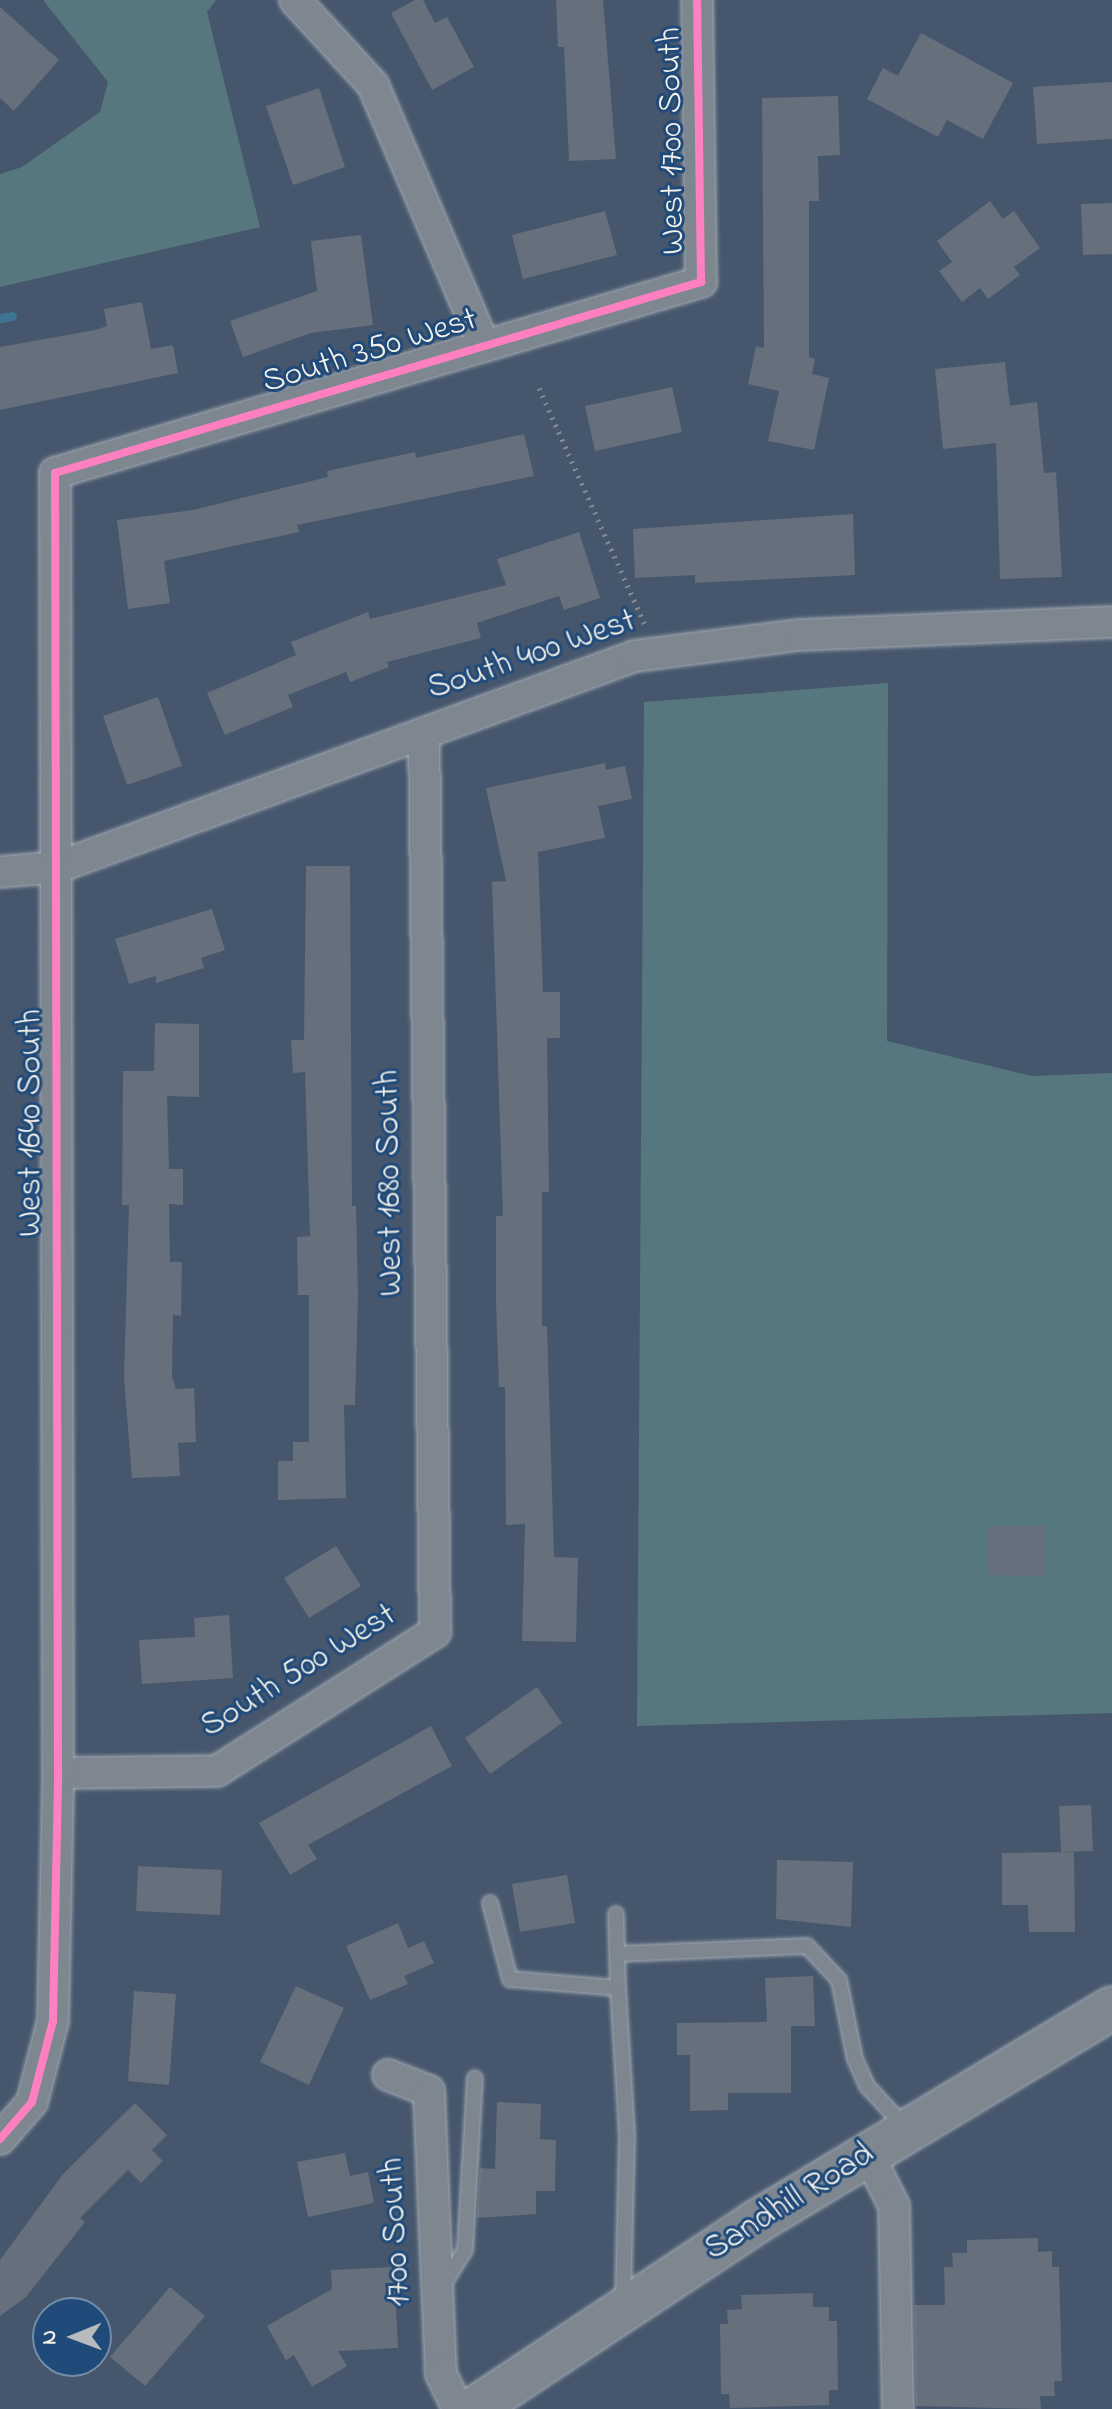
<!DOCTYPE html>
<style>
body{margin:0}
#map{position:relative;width:1112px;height:2409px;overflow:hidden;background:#46576d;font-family:"Indie Flower",sans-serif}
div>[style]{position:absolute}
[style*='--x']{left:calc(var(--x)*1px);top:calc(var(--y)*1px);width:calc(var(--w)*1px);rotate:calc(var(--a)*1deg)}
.green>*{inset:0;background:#56777e}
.stream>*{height:9px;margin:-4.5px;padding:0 4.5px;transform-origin:4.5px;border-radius:4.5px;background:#3f7494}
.building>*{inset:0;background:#666f7c}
.path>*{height:5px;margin-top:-2.5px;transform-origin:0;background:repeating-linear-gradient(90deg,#818a94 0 2px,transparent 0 8px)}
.roads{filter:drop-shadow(0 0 2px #a4abb3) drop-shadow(0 0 2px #a4abb3)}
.lane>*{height:14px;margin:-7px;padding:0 7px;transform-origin:7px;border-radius:7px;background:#7e878f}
.street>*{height:30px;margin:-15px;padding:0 15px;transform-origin:15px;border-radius:15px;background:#7e878f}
.secondary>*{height:42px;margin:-21px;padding:0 21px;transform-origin:21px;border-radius:21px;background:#7e878f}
.cycleway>*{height:8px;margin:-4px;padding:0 4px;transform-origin:4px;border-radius:4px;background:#ff80c0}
span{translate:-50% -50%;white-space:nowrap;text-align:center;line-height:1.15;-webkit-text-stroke:6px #1f4a7a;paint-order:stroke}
.street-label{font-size:34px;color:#f4f1e8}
.north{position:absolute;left:32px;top:2297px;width:80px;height:80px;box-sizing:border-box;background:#1f4a7a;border:2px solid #748da6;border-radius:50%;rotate:269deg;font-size:22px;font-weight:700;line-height:32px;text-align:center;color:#f4f1e8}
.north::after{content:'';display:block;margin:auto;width:28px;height:36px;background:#b7bbbd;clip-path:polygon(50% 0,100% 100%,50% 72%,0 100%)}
</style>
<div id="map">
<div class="green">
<i style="clip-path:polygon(43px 0,216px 0,207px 12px,260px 227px,0 287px,0 174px,22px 167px,100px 112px,108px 82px)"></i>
<i style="clip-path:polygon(888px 683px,887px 1041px,1031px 1076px,1112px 1073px,1112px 1713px,637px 1726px,644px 702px)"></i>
</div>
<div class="stream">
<i style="--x:0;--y:318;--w:12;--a:-9"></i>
</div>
<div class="building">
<i style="clip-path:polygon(415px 0,423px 0,435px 23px,447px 17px,474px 67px,432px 90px,391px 13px)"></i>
<i style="clip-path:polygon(556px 0,603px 0,616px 159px,569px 161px,564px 47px,558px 47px)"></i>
<i style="clip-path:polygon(0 7px,59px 60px,14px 111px,0 98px)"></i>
<i style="clip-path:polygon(921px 33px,1013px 83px,983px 139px,947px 120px,938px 137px,867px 99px,883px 68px,898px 76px)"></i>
<i style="clip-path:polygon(1112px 82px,1112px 139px,1037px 144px,1033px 87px)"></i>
<i style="clip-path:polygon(319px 88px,345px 167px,293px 185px,266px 106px)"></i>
<i style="clip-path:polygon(838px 96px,840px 155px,818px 156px,819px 201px,809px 201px,809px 357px,815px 359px,812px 374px,829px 378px,814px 450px,768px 441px,779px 391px,748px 384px,756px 346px,764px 348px,762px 98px)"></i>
<i style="clip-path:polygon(990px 201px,1003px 219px,1014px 211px,1040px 248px,1014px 267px,1020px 275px,988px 299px,980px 288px,962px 302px,939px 271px,952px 262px,937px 241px)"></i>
<i style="clip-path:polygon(1112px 203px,1112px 254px,1083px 255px,1081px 204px)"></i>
<i style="clip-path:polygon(605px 211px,617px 255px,523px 279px,512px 235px)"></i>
<i style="clip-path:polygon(361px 235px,373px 325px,311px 333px,243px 357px,230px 321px,317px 291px,311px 241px)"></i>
<i style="clip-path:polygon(142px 302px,151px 349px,173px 345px,178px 373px,0 410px,0 347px,95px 330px,107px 326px,104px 309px)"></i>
<i style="clip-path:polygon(1005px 362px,1010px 406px,1037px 402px,1044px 473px,1056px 472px,1062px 577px,1000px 579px,996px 443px,943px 449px,935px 369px)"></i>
<i style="clip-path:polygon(672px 387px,682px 432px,595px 451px,585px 406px)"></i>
<i style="clip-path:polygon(524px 434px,534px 476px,297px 525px,299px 532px,164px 561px,170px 603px,128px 609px,117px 520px,193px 510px,328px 477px,327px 471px,415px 452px,416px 458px)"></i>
<i style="clip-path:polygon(853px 514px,855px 575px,695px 583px,695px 575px,635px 578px,633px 529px)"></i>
<i style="clip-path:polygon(579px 532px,600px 598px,564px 610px,559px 596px,477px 623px,481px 638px,387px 662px,389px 667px,350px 682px,346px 672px,288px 695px,293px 707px,225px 735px,207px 693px,296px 655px,291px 642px,368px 612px,370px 619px,506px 585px,497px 559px)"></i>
<i style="clip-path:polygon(158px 697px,182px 766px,127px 785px,103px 716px)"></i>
<i style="clip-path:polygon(605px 763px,606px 770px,625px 766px,632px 799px,598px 806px,605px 838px,538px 852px,543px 992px,560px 992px,560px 1038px,547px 1038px,549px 1192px,542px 1192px,542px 1326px,547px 1326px,554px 1557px,578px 1558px,576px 1642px,522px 1641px,525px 1524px,506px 1525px,505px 1387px,499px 1387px,496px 1304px,496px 1216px,503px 1216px,492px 882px,506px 881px,486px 788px)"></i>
<i style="clip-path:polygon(306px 866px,350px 866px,352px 1206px,356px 1206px,358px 1294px,355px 1405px,344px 1405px,346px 1498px,278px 1500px,278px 1461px,293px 1461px,293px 1442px,309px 1442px,309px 1295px,298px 1295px,297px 1237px,310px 1236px,305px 1072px,293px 1073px,291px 1040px,304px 1040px)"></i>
<i style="clip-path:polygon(212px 909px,225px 950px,201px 958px,204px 968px,156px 983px,156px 976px,129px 984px,115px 939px)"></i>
<i style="clip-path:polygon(155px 1023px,199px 1024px,199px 1097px,167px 1096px,169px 1169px,183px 1169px,183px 1205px,169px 1204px,170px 1262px,182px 1262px,181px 1316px,173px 1315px,172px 1376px,176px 1389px,194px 1388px,196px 1442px,178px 1443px,180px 1476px,132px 1478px,124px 1378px,129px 1205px,122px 1205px,123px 1071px,154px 1071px)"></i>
<i style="clip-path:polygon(988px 1526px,1046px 1526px,1045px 1576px,987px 1575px)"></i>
<i style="clip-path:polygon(336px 1546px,361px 1586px,309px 1618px,284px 1578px)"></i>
<i style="clip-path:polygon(229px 1615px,233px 1678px,142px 1684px,139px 1640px,195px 1637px,194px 1618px)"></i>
<i style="clip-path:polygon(537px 1687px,562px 1723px,490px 1774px,465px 1738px)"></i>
<i style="clip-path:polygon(431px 1726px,452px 1766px,308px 1845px,317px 1859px,290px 1875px,259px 1823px)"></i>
<i style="clip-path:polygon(1091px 1805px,1093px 1851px,1061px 1852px,1059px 1806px)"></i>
<i style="clip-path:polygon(1074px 1852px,1075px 1932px,1029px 1932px,1028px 1905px,1002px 1905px,1002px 1853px)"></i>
<i style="clip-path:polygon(777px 1860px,853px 1862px,851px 1927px,776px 1919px)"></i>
<i style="clip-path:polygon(138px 1866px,222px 1870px,220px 1915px,136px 1911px)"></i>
<i style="clip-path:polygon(567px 1875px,575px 1923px,520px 1932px,512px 1884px)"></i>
<i style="clip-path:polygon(398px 1923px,408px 1948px,424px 1941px,434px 1963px,404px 1976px,408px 1984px,370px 2000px,346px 1946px)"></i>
<i style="clip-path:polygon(813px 1976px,815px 2026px,791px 2026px,791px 2093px,728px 2093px,728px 2110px,690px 2111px,690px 2055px,677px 2055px,677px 2023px,767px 2022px,765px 1978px)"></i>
<i style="clip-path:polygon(296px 1986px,344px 2008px,309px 2085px,260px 2062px)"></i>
<i style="clip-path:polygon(134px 1991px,176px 1994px,169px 2085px,128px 2081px)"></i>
<i style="clip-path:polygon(497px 2102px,541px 2104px,540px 2139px,556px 2140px,555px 2191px,536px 2191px,536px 2214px,477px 2218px,480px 2168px,495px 2169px)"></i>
<i style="clip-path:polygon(135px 2103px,167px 2135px,152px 2150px,163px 2161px,141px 2183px,128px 2170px,80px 2218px,85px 2222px,26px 2297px,0 2316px,0 2260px,63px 2174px)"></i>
<i style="clip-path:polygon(345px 2153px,350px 2176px,368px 2172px,374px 2203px,308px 2217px,297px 2162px)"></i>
<i style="clip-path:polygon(1038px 2238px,1038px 2252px,1052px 2251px,1052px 2267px,1059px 2267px,1062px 2381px,1054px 2381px,1055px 2396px,1040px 2396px,1041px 2409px,916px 2406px,914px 2305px,945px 2305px,944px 2267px,953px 2267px,952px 2253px,967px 2253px,967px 2240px)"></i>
<i style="clip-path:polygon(394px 2267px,398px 2348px,338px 2351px,347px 2366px,312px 2387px,294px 2355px,286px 2360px,267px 2326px,332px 2289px,331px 2270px)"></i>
<i style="clip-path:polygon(170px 2287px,205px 2316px,145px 2386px,110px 2357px)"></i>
<i style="clip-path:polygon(813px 2293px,813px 2307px,829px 2307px,829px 2321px,837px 2321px,838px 2390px,829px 2390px,829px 2405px,730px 2408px,729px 2394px,721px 2394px,720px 2324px,728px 2324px,727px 2310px,742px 2309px,741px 2295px)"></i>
</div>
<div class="path">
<i style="--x:539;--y:388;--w:260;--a:65.9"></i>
</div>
<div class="roads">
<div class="lane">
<i style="--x:490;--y:1903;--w:79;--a:75.3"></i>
<i style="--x:510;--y:1979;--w:108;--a:4.8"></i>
<i style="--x:618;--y:1988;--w:149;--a:86.5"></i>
<i style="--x:627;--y:2137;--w:163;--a:91.4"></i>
<i style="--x:616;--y:1914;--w:74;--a:88.5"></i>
<i style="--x:617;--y:1954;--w:190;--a:-2.4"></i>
<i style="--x:807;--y:1946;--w:47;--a:46.7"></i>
<i style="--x:839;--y:1980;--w:81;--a:78.6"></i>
<i style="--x:855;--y:2059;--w:30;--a:66"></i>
<i style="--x:867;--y:2086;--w:56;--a:47.2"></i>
<i style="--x:443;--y:2285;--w:41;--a:-57.8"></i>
<i style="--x:465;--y:2250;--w:172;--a:-86.7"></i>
</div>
<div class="street">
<i style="--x:295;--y:0;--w:115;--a:47.5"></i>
<i style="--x:373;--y:85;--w:283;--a:66.9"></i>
<i style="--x:0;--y:872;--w:58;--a:-4.9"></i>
<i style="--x:58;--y:867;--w:614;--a:-20.09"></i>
<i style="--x:635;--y:656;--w:166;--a:-7.3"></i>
<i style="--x:800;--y:635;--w:312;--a:-2.4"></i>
<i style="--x:58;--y:1773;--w:159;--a:-0.7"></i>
<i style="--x:217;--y:1771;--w:259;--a:-32.5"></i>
<i style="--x:435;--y:1632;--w:899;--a:-90.7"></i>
<i style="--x:388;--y:2075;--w:44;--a:21.3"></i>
<i style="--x:429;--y:2091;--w:283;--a:87.6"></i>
<i style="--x:441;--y:2374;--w:39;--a:64"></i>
<i style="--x:0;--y:2139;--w:49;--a:-49.1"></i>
<i style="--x:32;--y:2102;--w:84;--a:-75.5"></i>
<i style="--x:53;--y:2021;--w:248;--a:-88.8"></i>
<i style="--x:58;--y:1773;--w:1300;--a:-90.13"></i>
<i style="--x:55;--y:473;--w:674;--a:-16.47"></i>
<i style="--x:701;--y:282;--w:282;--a:-90.8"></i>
<i style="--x:868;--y:2154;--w:58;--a:63.4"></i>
<i style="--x:894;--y:2206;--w:203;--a:88.9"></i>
</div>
<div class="secondary">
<i style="--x:474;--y:2409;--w:338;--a:-33.5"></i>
<i style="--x:756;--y:2222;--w:415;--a:-31"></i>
</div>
</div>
<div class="cycleway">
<i style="--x:0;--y:2139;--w:49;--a:-49.1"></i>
<i style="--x:32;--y:2102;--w:84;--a:-75.5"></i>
<i style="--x:53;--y:2021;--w:248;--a:-88.8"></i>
<i style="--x:58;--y:1773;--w:1300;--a:-90.13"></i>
<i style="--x:55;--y:473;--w:674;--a:-16.47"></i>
<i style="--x:701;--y:282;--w:282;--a:-90.8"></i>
</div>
<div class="street-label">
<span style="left:673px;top:141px;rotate:-91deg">West 1700 South</span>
<span style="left:370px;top:352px;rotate:-17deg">South 350 West</span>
<span style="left:532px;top:656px;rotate:-19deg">South 400 West</span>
<span style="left:32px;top:1123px;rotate:-90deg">West 1640 South</span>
<span style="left:391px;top:1183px;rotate:-91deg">West 1680 South</span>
<span style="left:299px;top:1672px;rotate:-32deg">South 500 West</span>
<span style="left:790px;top:2203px;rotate:-32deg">Sandhill Road</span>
<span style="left:397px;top:2232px;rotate:-93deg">1700 South</span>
</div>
<div class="north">N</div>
</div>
